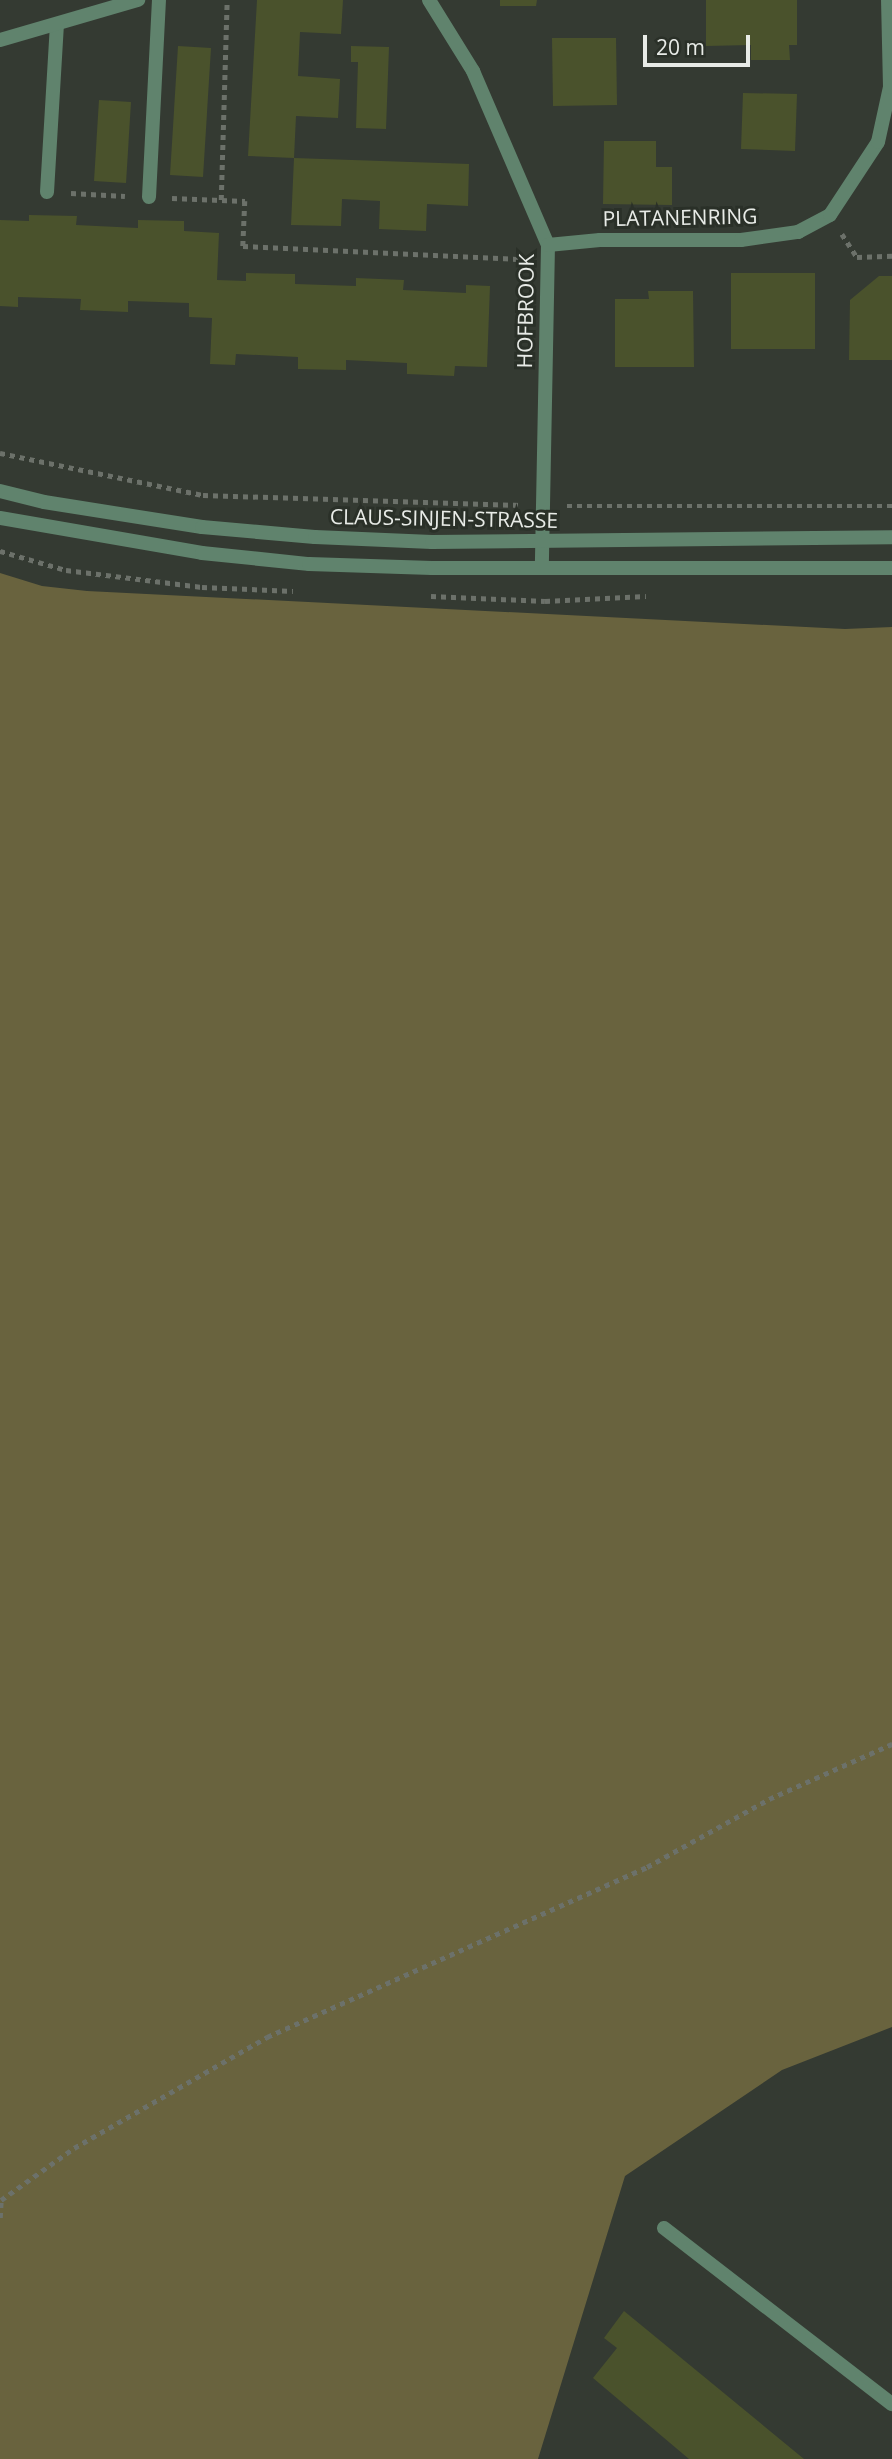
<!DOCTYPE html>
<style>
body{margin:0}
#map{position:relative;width:892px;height:2459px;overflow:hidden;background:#343a32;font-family:"Open Sans",sans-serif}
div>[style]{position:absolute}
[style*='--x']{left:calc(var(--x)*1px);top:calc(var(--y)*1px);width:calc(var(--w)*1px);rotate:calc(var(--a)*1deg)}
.green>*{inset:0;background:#69633e}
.building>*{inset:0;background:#4a522c}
.path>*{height:4.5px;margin-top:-2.25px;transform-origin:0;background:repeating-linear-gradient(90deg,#6c716a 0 5px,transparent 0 10px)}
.service>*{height:14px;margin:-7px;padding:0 7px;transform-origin:7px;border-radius:7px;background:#60836d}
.minor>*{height:14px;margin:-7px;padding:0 7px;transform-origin:7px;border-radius:7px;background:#60836d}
.tertiary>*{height:14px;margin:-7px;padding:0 7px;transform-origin:7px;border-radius:7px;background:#60836d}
span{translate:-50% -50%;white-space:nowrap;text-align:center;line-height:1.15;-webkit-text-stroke:6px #2a3028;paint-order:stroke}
.street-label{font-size:21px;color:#e8ebe7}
.scale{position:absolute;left:643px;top:35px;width:107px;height:32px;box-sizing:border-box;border:4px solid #e8ebe7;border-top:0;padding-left:9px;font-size:21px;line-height:24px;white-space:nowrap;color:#e8ebe7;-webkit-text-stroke:5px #2a3028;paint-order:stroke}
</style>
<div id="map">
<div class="green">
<i style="clip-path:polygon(0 573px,42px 586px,87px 591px,845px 629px,892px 627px,892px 2027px,782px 2070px,625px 2176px,538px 2459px,0 2459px)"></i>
</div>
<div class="building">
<i style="clip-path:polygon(257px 0,343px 0,341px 34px,300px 32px,298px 76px,340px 79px,338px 118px,296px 116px,294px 158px,248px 156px)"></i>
<i style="clip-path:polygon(500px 0,537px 0,536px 6px,500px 6px)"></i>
<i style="clip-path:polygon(706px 0,797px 0,797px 45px,789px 45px,790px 60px,751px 60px,751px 45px,706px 46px)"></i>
<i style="clip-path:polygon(552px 38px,616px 38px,617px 105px,553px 106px)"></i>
<i style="clip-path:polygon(178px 46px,211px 48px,203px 177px,170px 175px)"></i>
<i style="clip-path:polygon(351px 46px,389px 47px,386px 129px,356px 128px,358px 62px,351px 62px)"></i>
<i style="clip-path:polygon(743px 93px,797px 94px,795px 151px,741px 149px)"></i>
<i style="clip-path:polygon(99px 100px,131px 102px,126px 183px,94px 181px)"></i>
<i style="clip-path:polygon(604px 141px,656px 141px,656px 167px,672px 167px,672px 205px,603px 204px)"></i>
<i style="clip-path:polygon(294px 158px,469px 164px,468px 206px,427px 204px,426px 231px,379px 229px,380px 201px,342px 199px,341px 226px,291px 225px)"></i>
<i style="clip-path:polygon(29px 215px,77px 216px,76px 225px,138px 228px,138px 220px,184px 221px,184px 231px,219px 233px,217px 280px,246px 281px,246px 273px,295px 274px,295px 284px,356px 286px,356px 278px,404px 280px,403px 290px,466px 293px,466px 285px,490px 286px,487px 367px,455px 366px,454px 376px,407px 374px,407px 363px,346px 360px,346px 370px,298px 369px,298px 357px,236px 354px,235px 365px,210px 364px,212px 318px,189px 317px,189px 303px,128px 301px,128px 312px,80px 310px,81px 299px,18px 297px,18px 307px,0 306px,0 220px,29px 221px)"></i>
<i style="clip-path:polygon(731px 273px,815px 273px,815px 349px,731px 349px)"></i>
<i style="clip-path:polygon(879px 276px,892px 276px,892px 360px,849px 360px,850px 300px)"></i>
<i style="clip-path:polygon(648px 291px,693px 291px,694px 367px,615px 367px,615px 299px,649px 299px)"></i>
<i style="clip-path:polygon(624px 2311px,804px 2459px,689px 2459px,593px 2378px,617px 2348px,604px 2338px)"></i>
</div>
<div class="path">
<i style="--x:71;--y:193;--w:54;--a:3.2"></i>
<i style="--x:172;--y:198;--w:73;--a:2.4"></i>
<i style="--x:245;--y:201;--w:45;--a:92.5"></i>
<i style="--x:243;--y:246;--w:279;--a:2.7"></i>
<i style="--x:221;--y:200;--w:200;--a:-88.3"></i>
<i style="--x:842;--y:234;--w:27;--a:57"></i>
<i style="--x:857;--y:257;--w:35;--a:-2"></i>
<i style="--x:0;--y:453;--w:207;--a:11.7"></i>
<i style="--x:203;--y:495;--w:317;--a:1.8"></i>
<i style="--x:567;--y:506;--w:325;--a:0"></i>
<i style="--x:0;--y:551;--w:69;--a:16.1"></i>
<i style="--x:66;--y:570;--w:137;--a:7.1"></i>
<i style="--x:202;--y:587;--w:91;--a:2.5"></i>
<i style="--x:431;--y:596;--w:114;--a:2.5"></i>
<i style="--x:545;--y:601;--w:101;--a:-2.8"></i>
<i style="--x:0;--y:2218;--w:18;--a:-87"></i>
<i style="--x:1;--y:2200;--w:90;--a:-35.5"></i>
<i style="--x:74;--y:2148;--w:223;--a:-29.9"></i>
<i style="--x:267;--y:2037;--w:416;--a:-24.1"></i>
<i style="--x:647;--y:1867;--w:140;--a:-29.1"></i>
<i style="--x:769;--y:1799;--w:135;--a:-24.1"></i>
</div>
<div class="service">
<i style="--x:47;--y:192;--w:168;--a:-86.6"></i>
<i style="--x:149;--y:197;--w:197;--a:-87.1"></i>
<i style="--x:664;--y:2228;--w:288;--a:37.7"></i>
</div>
<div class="minor">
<i style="--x:429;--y:0;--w:84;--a:58.2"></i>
<i style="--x:473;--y:71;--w:189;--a:66.7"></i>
<i style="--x:548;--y:245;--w:321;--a:91.1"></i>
<i style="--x:0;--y:40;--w:144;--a:-16.2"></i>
<i style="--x:548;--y:245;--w:52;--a:-5.5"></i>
<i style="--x:600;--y:240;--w:141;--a:0"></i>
<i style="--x:741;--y:240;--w:58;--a:-8"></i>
<i style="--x:798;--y:232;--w:36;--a:-28"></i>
<i style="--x:830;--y:215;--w:87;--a:-56.7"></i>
<i style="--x:878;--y:142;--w:56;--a:-77.7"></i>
<i style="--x:890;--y:87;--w:87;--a:-91.3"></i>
</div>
<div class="tertiary">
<i style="--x:0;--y:491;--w:45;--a:14"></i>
<i style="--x:44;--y:502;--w:160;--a:9"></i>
<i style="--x:202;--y:527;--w:113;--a:5.1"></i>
<i style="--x:315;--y:537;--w:117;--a:2.4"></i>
<i style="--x:432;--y:542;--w:460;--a:-0.6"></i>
<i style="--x:0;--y:518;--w:205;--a:9.8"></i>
<i style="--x:202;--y:553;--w:108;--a:5.9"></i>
<i style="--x:309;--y:564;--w:123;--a:1.9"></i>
<i style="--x:432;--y:568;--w:460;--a:0"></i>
</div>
<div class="street-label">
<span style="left:680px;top:217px;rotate:-1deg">PLATANENRING</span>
<span style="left:525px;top:311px;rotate:-89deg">HOFBROOK</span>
<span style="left:444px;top:518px;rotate:1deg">CLAUS-SINJEN-STRASSE</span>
</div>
<div class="scale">20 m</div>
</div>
